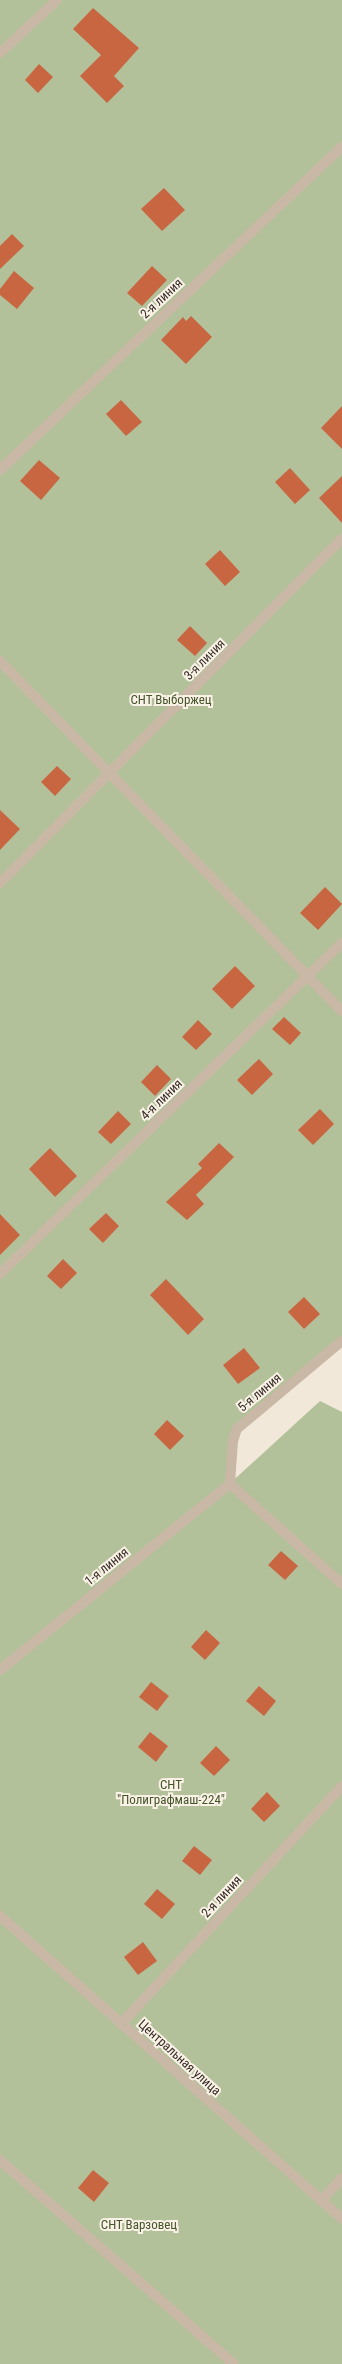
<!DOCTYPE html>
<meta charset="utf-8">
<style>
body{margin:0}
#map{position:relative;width:342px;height:2364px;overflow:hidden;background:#f2e8da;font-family:"Roboto Condensed",sans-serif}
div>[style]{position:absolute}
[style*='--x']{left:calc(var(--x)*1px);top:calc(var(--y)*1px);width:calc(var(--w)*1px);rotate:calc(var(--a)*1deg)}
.green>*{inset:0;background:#b3c19a}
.building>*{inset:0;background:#c86642}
.street>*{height:10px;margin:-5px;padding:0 5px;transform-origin:5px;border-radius:5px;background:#cab8a6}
span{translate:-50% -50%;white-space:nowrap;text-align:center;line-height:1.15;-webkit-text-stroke:4px #faf2e7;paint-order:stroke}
.street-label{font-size:13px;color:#362c27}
.park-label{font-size:13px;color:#44552a}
</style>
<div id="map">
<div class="green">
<i style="clip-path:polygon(0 0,342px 0,342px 1347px,237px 1429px,226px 1487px,320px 1401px,342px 1412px,342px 2364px,0 2364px)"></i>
</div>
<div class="building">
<i style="clip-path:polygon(93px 8px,139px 48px,114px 76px,124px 86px,107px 103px,80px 76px,101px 55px,73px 29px)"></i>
<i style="clip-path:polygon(39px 64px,53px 77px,38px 93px,25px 80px)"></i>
<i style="clip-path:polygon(164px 188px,185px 210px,162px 231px,141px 209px)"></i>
<i style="clip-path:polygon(12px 234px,24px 246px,0 269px,0 246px)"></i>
<i style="clip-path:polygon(152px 266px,167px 280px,142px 306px,127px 293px)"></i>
<i style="clip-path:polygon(14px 271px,34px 288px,17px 309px,0 295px,0 289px)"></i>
<i style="clip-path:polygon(191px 316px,212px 337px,186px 364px,161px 340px,183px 317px,186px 321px)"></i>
<i style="clip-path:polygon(121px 400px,142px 422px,126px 436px,106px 414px)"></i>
<i style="clip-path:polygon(342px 406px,342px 449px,321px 428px)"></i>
<i style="clip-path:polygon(39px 460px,60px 478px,41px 500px,20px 481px)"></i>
<i style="clip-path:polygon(290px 468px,310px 490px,295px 504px,275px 482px)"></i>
<i style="clip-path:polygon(342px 476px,342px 523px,319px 498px)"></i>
<i style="clip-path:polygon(220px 550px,240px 572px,225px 586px,205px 564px)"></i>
<i style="clip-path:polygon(190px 626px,207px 643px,195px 656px,177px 640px)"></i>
<i style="clip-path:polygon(57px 766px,71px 779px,55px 796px,41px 782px)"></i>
<i style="clip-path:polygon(0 810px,20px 829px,0 850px)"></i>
<i style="clip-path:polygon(325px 887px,342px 904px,318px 930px,300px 913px)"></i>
<i style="clip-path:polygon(235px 966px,255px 986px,232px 1009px,212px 989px)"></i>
<i style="clip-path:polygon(284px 1017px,301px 1033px,290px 1045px,272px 1029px)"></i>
<i style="clip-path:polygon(198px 1020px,212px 1034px,196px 1050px,182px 1037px)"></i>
<i style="clip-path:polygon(259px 1059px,273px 1074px,252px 1095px,237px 1080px)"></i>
<i style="clip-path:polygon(157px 1065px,171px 1079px,155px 1096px,141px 1082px)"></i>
<i style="clip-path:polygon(320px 1109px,334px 1124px,313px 1145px,298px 1130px)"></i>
<i style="clip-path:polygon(118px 1111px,131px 1124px,111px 1144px,98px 1132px)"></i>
<i style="clip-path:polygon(219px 1143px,234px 1157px,196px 1195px,204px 1204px,187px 1220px,166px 1202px,202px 1168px,198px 1164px)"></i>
<i style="clip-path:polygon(50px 1148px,77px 1176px,55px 1197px,29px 1169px)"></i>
<i style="clip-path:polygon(106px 1213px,119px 1226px,103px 1243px,89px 1229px)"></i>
<i style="clip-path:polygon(0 1214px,20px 1235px,0 1255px)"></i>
<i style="clip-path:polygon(63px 1259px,77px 1273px,61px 1289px,47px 1276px)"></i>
<i style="clip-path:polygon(166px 1279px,204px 1319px,188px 1335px,150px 1295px)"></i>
<i style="clip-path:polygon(304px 1297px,320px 1314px,304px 1329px,288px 1312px)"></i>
<i style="clip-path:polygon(244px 1348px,260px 1368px,238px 1384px,223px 1365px)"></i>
<i style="clip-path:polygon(167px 1420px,184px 1436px,170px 1450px,154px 1434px)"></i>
<i style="clip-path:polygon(281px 1551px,298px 1566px,285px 1580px,268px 1565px)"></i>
<i style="clip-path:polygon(206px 1630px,220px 1643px,205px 1660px,191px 1647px)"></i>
<i style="clip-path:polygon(151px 1682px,169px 1696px,157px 1711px,139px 1697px)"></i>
<i style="clip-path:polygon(259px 1686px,276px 1701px,264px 1716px,246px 1701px)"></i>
<i style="clip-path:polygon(150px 1732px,168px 1746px,156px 1762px,138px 1747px)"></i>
<i style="clip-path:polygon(216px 1746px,230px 1760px,214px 1776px,200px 1763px)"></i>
<i style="clip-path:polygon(267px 1792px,280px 1806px,264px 1822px,251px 1809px)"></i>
<i style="clip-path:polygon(194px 1846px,212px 1860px,200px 1875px,182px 1861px)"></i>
<i style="clip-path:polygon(157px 1889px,175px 1904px,162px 1919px,144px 1904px)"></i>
<i style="clip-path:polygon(143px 1942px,157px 1961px,138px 1975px,124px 1957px)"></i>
<i style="clip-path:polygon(93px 2170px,109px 2183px,94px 2202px,78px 2188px)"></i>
</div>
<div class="street">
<i style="--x:0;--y:53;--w:78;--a:-42.9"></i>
<i style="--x:0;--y:470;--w:470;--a:-43.4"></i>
<i style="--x:0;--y:661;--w:489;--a:45.7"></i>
<i style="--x:0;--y:883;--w:485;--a:-45.2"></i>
<i style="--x:0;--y:1274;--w:476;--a:-44.1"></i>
<i style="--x:230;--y:1484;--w:43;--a:-86"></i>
<i style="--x:233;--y:1441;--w:13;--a:-72"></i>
<i style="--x:237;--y:1429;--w:137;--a:-40"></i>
<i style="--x:230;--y:1484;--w:150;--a:41.8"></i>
<i style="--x:0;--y:1670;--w:296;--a:-39"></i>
<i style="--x:0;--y:1916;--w:457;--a:41.5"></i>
<i style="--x:121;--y:2024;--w:325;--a:-47.1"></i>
<i style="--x:0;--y:2160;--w:310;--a:41.1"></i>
<i style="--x:321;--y:2201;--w:31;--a:-48"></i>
</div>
<div class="street-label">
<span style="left:162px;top:299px;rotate:-43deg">2-я линия</span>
<span style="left:205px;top:660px;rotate:-45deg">3-я линия</span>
<span style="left:162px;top:1100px;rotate:-44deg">4-я линия</span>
<span style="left:260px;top:1393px;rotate:-40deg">5-я линия</span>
<span style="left:107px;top:1567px;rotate:-39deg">1-я линия</span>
<span style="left:222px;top:1897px;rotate:-47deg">2-я линия</span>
<span style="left:179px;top:2058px;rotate:42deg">Центральная улица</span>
</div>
<div class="park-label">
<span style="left:171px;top:700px">СНТ Выборжец</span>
<span style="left:171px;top:1793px">СНТ<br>"Полиграфмаш-224"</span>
<span style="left:139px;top:2225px">СНТ Варзовец</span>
</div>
</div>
